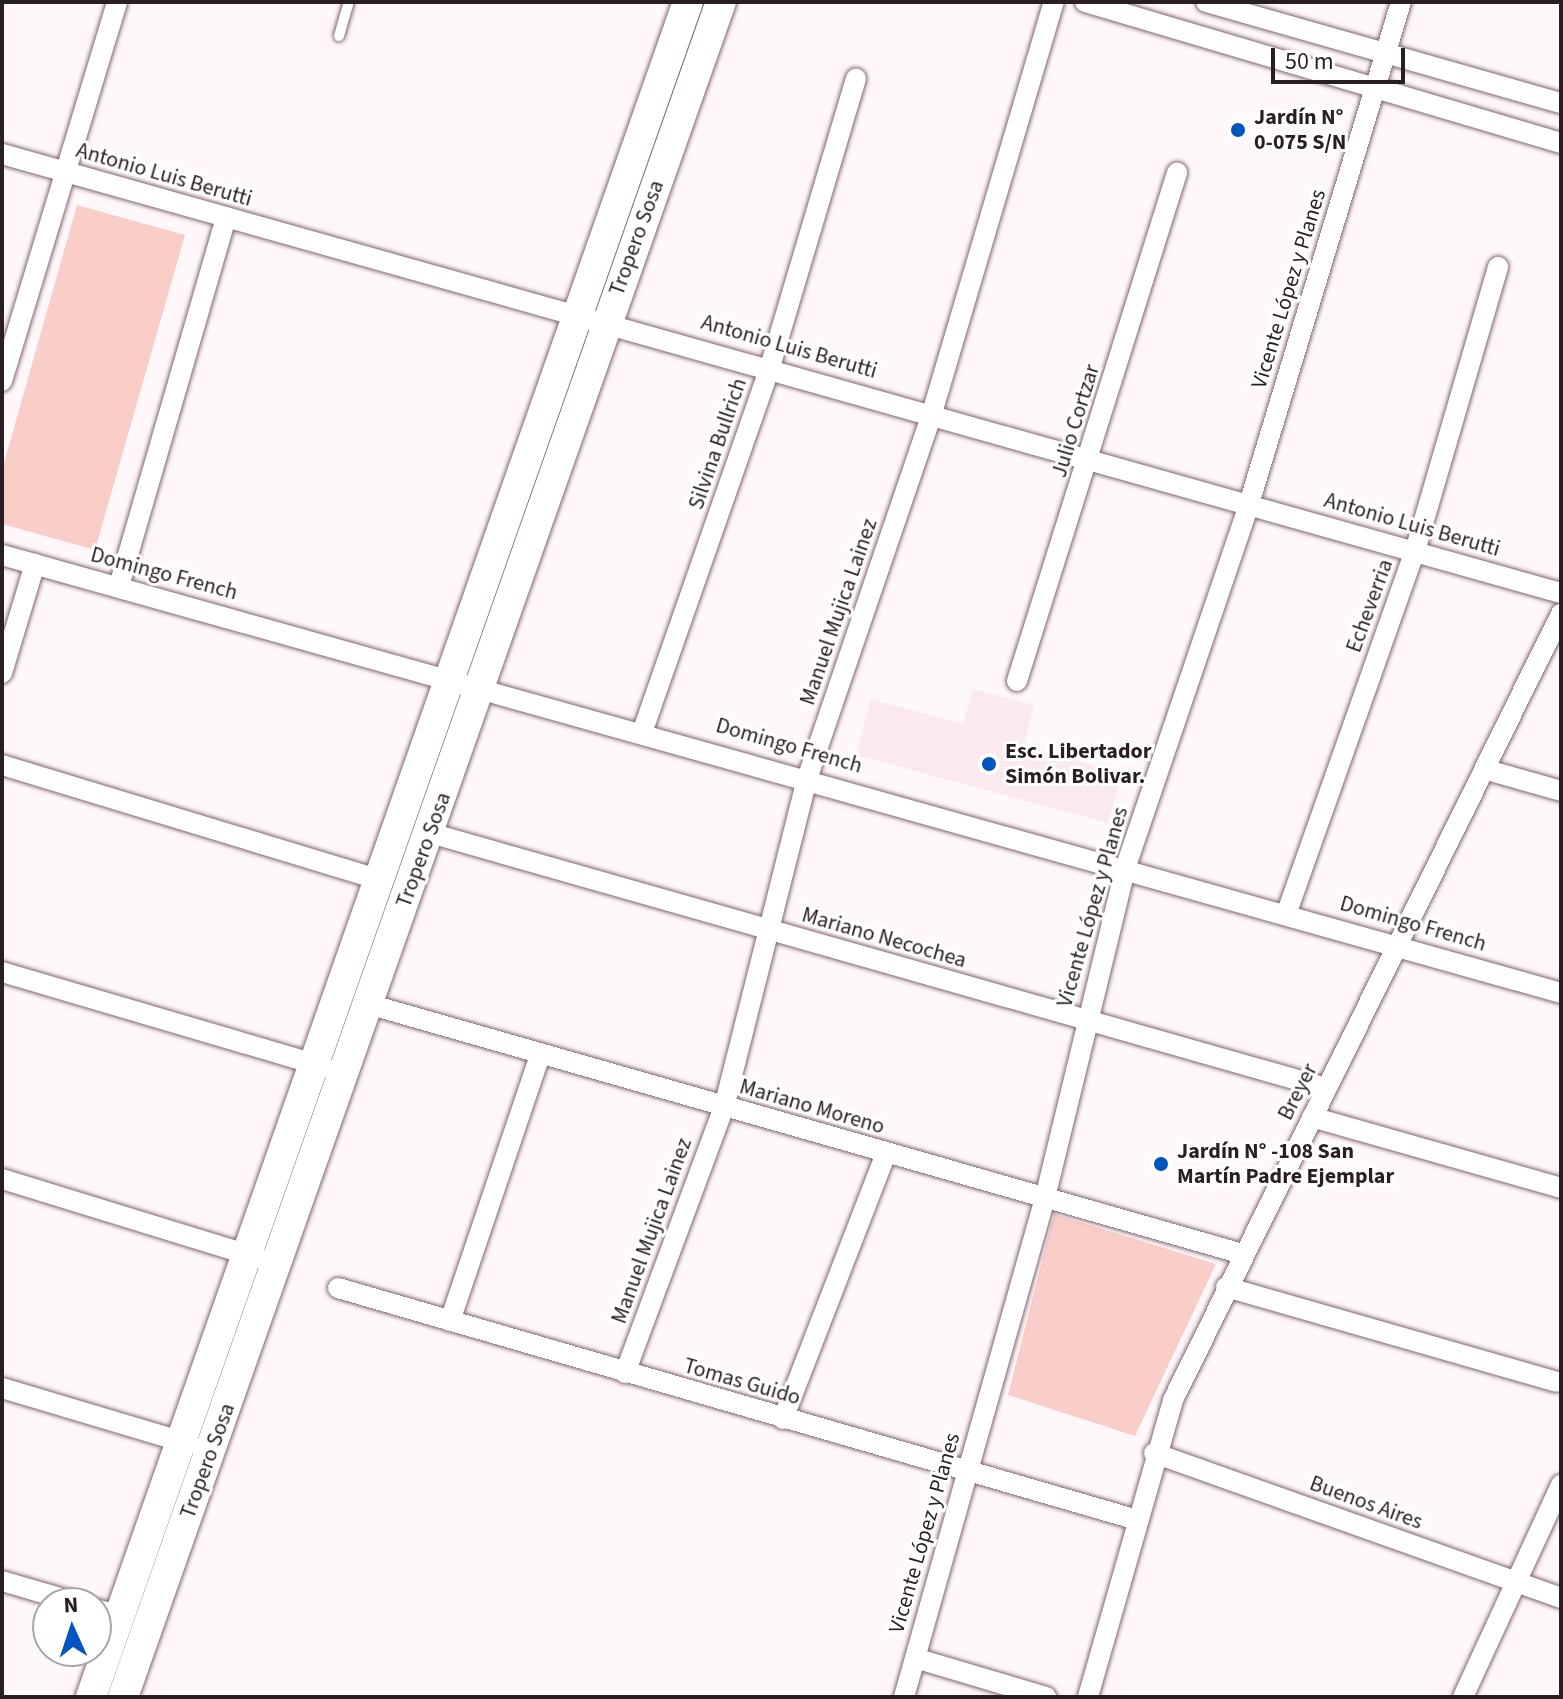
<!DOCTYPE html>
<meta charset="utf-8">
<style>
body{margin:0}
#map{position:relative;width:1563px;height:1699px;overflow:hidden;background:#fff8fb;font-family:"Source Sans 3",sans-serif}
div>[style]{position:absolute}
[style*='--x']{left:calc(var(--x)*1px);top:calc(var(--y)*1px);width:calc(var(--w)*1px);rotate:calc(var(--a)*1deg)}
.built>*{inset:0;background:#faeaf0}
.green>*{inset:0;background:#f9cec8}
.roads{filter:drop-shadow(0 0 2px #806570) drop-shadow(0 0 2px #806570)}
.lane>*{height:10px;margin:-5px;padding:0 5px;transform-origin:5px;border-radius:5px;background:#fff}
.street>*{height:20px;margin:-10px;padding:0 10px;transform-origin:10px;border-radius:10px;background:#fff}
.secondary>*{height:30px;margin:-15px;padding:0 15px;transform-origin:15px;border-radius:15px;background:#fff}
.dots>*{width:22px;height:22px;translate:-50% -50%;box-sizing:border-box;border:4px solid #fff;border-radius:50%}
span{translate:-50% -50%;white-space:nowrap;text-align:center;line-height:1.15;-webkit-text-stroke:6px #fff;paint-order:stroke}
.poi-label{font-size:22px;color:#291e23;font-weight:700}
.left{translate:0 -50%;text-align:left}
.street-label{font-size:22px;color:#291e23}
.frame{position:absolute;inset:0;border:4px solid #291e23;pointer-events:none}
.north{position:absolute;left:32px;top:1587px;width:80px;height:80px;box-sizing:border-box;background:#fff;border:2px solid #a9a5a7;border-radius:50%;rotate:357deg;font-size:22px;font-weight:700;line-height:32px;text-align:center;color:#291e23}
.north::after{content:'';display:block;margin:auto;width:28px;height:36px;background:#0055be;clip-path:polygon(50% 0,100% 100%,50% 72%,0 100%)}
.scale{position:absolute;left:1271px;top:48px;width:134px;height:36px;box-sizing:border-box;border:4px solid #291e23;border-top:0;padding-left:10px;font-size:24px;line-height:28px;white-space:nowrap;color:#291e23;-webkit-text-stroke:6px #fff;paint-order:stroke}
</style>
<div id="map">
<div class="built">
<i style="clip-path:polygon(973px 689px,1034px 705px,1024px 746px,1122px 773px,1108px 823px,856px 755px,871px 699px,963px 724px)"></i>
</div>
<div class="green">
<i style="clip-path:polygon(77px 205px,185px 235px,95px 550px,2px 524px,2px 470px)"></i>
<i style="clip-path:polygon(1054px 1214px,1216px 1264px,1135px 1436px,1008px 1395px)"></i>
</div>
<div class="roads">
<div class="lane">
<i style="--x:339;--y:36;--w:35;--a:-74"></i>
</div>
<div class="street">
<i style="--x:1085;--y:2;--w:496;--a:16.5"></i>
<i style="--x:1206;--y:2;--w:369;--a:15.9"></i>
<i style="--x:2;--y:154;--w:1620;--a:15.73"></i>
<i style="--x:2;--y:381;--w:396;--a:-73.1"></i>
<i style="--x:2;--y:555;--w:1619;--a:15.69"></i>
<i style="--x:119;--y:586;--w:384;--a:-73.8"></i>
<i style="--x:2;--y:673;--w:114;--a:-73.2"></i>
<i style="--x:1017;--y:681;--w:533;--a:-72.52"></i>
<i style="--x:643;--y:730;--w:385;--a:-70.7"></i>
<i style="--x:770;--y:367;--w:301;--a:-73.4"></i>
<i style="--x:2;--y:765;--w:395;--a:16.9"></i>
<i style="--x:1487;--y:770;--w:77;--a:15.8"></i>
<i style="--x:430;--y:833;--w:932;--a:15.89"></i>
<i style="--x:1287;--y:912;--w:383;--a:-70.5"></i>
<i style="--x:1415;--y:551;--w:296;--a:-73.7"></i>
<i style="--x:2;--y:972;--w:336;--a:16.4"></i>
<i style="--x:368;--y:1004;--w:910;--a:15.95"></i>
<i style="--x:1312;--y:1117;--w:259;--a:15.9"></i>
<i style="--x:2;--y:1179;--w:268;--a:17.1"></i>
<i style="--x:1226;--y:1287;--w:344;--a:16"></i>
<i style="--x:338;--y:1288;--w:829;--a:16.18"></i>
<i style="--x:450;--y:1321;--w:281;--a:-71.3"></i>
<i style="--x:625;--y:1373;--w:284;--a:-69.6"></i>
<i style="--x:724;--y:1107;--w:341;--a:-75.8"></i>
<i style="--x:808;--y:776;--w:384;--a:-71.1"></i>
<i style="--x:932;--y:413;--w:429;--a:-73.5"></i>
<i style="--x:2;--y:1388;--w:196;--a:16.6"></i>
<i style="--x:783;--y:1419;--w:284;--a:-68.8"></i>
<i style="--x:1154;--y:1453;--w:432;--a:19.6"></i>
<i style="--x:2;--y:1581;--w:78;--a:16.3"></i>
<i style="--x:96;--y:1609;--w:25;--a:16"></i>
<i style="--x:915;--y:1658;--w:137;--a:16.6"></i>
<i style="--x:904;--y:1697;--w:519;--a:-74.22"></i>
<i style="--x:1045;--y:1198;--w:342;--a:-76.3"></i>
<i style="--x:1126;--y:866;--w:382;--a:-71.2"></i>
<i style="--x:1249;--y:504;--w:525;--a:-73.15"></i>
<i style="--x:1088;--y:1697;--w:309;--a:-74"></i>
<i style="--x:1173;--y:1400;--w:877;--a:-63.73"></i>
<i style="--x:1463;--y:1697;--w:234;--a:-65.2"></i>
</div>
<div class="secondary">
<i style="--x:91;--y:1697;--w:1797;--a:-70.6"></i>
<i style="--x:123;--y:1697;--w:1797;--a:-70.57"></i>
</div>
</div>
<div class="dots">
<i style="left:1238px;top:130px;background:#0055be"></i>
<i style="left:989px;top:764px;background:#0055be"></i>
<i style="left:1161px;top:1164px;background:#0055be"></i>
</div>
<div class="poi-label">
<span class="left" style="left:1254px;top:130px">Jardín N°<br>0-075 S/N</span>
<span class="left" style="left:1005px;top:764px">Esc. Libertador<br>Simón Bolivar.</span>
<span class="left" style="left:1177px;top:1164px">Jardín N° -108 San<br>Martín Padre Ejemplar</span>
</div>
<div class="street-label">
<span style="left:164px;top:175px;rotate:16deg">Antonio Luis Berutti</span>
<span style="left:637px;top:238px;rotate:-70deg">Tropero Sosa</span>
<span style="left:1289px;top:289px;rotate:-73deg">Vicente López y Planes</span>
<span style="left:789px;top:347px;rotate:16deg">Antonio Luis Berutti</span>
<span style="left:1076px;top:421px;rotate:-73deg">Julio Cortzar</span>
<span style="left:718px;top:444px;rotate:-71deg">Silvina Bullrich</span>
<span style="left:1412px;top:525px;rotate:16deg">Antonio Luis Berutti</span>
<span style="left:164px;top:574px;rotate:15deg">Domingo French</span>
<span style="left:1370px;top:606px;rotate:-70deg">Echeverria</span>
<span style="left:839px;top:612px;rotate:-71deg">Manuel Mujica Lainez</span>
<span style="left:789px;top:746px;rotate:16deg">Domingo French</span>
<span style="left:424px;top:850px;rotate:-70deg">Tropero Sosa</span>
<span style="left:1093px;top:907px;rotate:-74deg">Vicente López y Planes</span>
<span style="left:1413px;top:924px;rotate:16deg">Domingo French</span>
<span style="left:884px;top:938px;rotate:16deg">Mariano Necochea</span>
<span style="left:1298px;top:1092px;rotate:-63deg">Breyer</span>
<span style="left:812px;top:1107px;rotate:16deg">Mariano Moreno</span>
<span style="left:652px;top:1231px;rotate:-70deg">Manuel Mujica Lainez</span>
<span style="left:742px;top:1382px;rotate:16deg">Tomas Guido</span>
<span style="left:208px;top:1461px;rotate:-70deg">Tropero Sosa</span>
<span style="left:1366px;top:1503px;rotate:20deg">Buenos Aires</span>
<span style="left:925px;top:1533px;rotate:-74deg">Vicente López y Planes</span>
</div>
<div class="frame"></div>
<div class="north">N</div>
<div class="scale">50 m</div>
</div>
